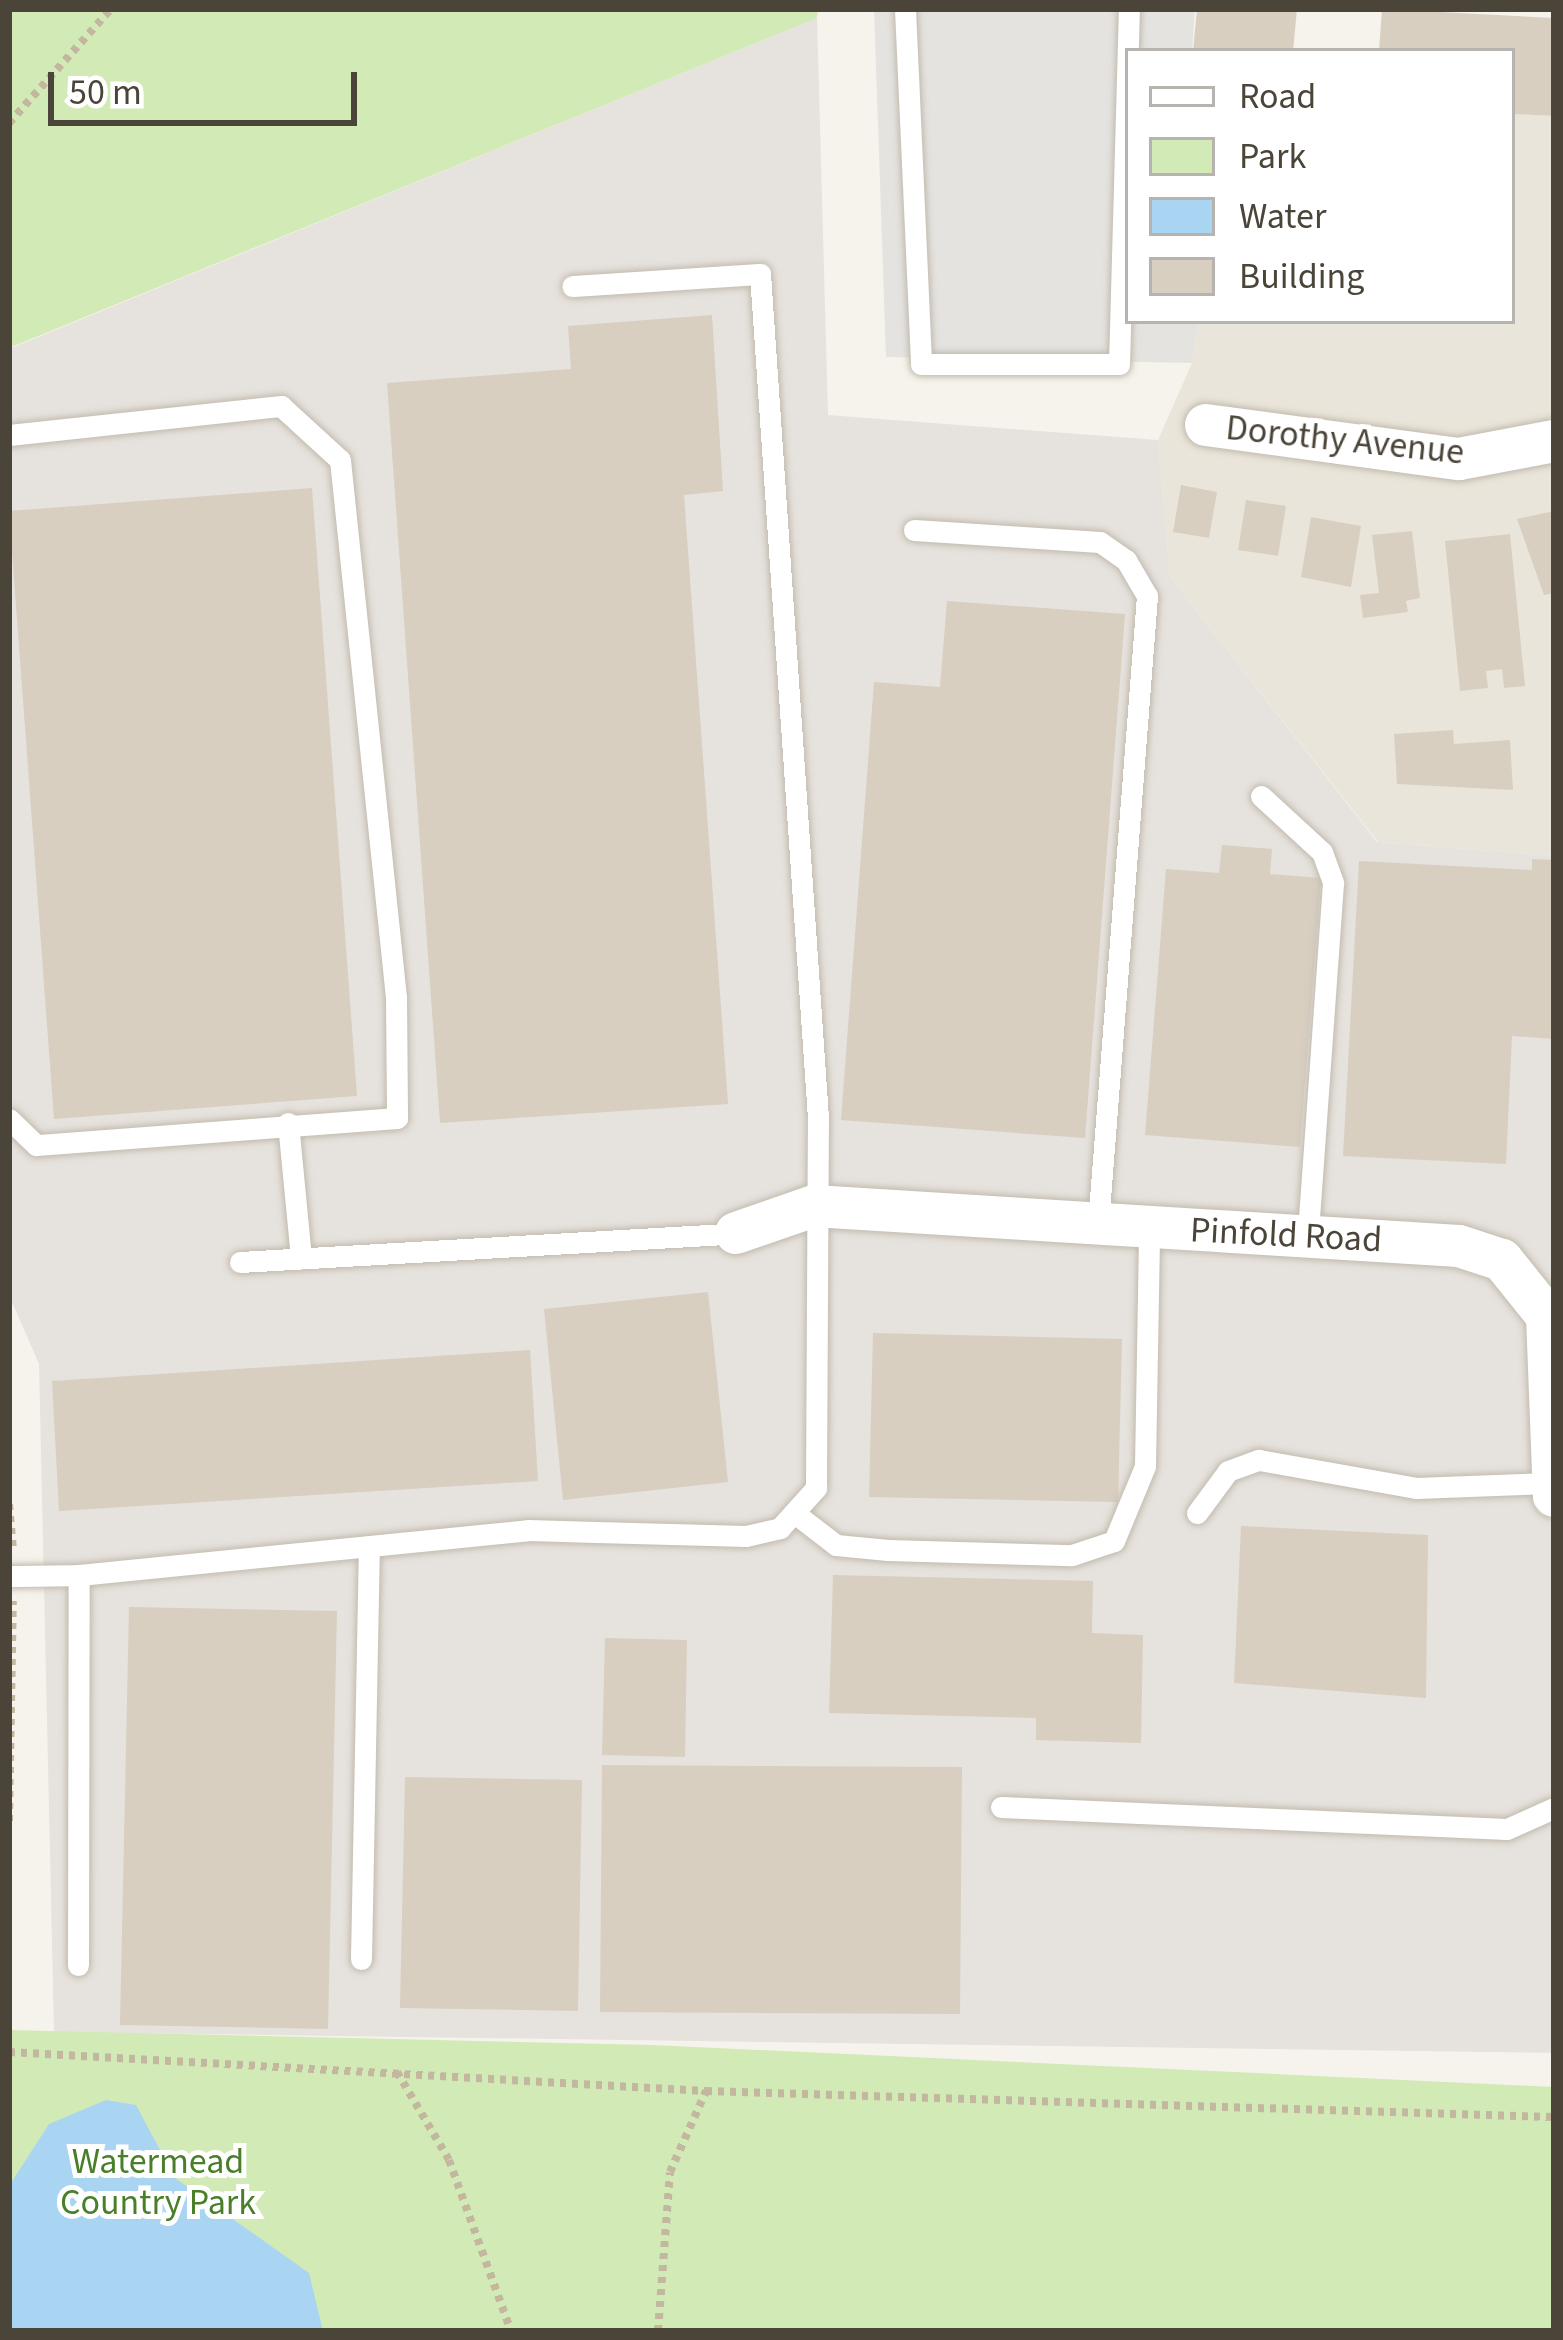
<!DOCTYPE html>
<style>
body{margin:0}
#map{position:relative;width:1563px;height:2340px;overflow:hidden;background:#f6f3ec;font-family:"Source Sans 3",sans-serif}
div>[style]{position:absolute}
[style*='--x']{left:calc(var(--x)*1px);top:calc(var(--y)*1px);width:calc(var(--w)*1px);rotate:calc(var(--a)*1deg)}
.residential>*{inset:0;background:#eae5da}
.industrial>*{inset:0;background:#e6e2dd}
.green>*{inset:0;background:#d2eab5}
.parking>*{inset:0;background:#e5e3e0}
.water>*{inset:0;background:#a9d4f2}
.building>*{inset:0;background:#d8cfc1}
.path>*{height:8px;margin-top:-4px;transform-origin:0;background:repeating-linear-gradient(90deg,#c4b79f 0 6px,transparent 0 12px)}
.roads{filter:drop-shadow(0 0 3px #c2bbae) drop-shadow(0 0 3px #c2bbae)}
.service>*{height:21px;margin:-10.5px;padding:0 10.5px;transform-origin:10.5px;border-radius:10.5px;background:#fff}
.minor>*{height:42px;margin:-21px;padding:0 21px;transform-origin:21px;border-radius:21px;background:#fff}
span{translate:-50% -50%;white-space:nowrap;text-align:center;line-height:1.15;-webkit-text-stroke:10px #fff;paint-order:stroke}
.street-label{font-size:36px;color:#4b4439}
.park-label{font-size:36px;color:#4a7f2a}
.frame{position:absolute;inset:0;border:12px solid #4b4439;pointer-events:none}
.legend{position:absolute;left:1125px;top:48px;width:390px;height:276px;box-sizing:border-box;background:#fff;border:3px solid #b7b4b0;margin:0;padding:15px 21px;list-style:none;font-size:36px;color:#4b4439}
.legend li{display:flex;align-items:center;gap:24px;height:60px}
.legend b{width:60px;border:3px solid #b7b4b0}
.scale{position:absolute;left:48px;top:72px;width:309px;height:54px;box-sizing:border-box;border:6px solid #4b4439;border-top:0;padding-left:15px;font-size:36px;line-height:42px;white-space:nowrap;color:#4b4439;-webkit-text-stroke:9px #fff;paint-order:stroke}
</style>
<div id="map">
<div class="residential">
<i style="clip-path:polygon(1512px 114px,1554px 116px,1554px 856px,1378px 842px,1170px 577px,1158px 440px,1192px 363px,1199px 321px,1512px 321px)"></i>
</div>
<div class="industrial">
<i style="clip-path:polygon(817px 18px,828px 415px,1158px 440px,1170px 577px,1377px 842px,1554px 856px,1554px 2053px,54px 2032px,39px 1364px,9px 1295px,9px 349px)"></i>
</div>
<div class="green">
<i style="clip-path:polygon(9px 9px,818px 9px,817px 18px,9px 348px)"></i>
<i style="clip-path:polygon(9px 2030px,652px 2045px,1554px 2087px,1554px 2331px,9px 2331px)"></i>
</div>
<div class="parking">
<i style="clip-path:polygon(874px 9px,1195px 9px,1192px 51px,1128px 51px,1128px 321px,1199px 321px,1192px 363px,886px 357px)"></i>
</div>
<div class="water">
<i style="clip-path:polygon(106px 2100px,136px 2105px,175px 2178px,309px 2273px,323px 2331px,9px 2331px,9px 2186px,49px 2124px)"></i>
</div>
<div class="building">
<i style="clip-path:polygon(1197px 9px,1297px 9px,1293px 51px,1193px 51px)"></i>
<i style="clip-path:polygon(1382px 9px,1554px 18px,1554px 116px,1512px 114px,1512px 51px,1379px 51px)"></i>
<i style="clip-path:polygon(712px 315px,723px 491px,684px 495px,728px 1104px,440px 1123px,387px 383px,571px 369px,568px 326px)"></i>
<i style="clip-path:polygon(1181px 485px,1217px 492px,1209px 538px,1173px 532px)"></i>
<i style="clip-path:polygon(312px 488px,357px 1096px,54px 1119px,9px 511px)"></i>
<i style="clip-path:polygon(1246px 500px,1286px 506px,1278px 556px,1238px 550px)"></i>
<i style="clip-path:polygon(1554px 511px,1554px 593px,1544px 595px,1517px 519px)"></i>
<i style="clip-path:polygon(1311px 517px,1361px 526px,1351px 587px,1301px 577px)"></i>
<i style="clip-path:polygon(1412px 531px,1420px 598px,1406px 601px,1408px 612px,1363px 618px,1360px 595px,1379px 593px,1372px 535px)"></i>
<i style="clip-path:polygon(1510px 534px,1525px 686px,1504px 688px,1502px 669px,1486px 671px,1488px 688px,1460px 691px,1445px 541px)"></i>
<i style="clip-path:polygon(947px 601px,1125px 614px,1085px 1138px,841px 1120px,874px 682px,940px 687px)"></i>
<i style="clip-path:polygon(1453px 730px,1454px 744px,1510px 740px,1513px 790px,1397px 784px,1394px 734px)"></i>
<i style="clip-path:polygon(1222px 845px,1272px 849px,1270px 874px,1321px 878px,1300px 1147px,1145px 1135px,1166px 869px,1219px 873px)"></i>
<i style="clip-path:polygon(1532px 859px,1554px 860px,1554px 1039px,1512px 1036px,1506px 1164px,1343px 1156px,1359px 861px,1532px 870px)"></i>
<i style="clip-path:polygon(708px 1292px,728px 1482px,563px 1500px,544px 1309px)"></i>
<i style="clip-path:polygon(873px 1333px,1122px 1339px,1118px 1502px,869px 1497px)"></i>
<i style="clip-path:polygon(530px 1350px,538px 1481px,59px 1511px,52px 1381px)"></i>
<i style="clip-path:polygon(1241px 1526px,1428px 1535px,1426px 1698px,1234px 1683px)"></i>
<i style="clip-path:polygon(833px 1575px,1093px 1581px,1092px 1633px,1143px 1635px,1141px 1743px,1036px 1740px,1036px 1718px,829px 1713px)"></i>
<i style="clip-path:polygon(129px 1607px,337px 1611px,328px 2029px,120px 2025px)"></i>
<i style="clip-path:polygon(605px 1638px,687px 1640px,685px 1757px,602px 1755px)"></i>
<i style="clip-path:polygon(602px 1765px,962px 1767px,960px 2014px,600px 2012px)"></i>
<i style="clip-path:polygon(405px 1777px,582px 1780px,578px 2011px,400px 2008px)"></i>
</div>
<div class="path">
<i style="--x:9;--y:123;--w:153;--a:-48.2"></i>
<i style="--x:9;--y:1504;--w:46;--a:85"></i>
<i style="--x:9;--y:1821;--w:220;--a:-89"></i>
<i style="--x:9;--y:2052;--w:698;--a:3.2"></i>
<i style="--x:706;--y:2091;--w:848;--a:1.76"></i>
<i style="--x:397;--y:2072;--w:102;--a:59.4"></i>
<i style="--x:449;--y:2160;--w:182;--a:70.1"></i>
<i style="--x:658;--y:2331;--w:159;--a:-85.7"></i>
<i style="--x:670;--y:2172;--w:89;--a:-66"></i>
</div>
<div class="roads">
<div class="service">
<i style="--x:905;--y:9;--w:355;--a:87.4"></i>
<i style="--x:921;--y:364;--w:198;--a:0"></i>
<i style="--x:1119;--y:364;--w:355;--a:-88.4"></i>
<i style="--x:9;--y:435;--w:274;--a:-6.1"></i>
<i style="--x:281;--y:406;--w:80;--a:42.5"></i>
<i style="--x:340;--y:460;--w:540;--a:84.05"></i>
<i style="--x:396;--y:997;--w:121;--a:89.5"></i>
<i style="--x:397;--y:1118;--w:362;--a:175.7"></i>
<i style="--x:36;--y:1145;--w:37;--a:-136"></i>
<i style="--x:914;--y:530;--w:186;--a:3.7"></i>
<i style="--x:1100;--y:542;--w:32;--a:35"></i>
<i style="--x:1126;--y:560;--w:42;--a:59.7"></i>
<i style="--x:1147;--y:596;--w:630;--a:94.46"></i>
<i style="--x:1261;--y:796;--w:83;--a:42.6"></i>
<i style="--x:1322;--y:852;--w:33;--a:70"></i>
<i style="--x:1333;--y:883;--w:354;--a:94.1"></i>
<i style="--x:288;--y:1123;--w:136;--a:84.5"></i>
<i style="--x:240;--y:1262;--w:497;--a:-3.3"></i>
<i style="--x:1197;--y:1513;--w:52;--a:-53.6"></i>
<i style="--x:1228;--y:1471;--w:33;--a:-20"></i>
<i style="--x:1259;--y:1460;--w:159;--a:10.1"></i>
<i style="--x:1416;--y:1488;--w:133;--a:-2.2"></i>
<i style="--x:797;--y:1515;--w:49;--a:37.6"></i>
<i style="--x:836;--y:1545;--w:52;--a:5.5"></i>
<i style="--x:888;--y:1550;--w:184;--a:1.6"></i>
<i style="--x:1072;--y:1555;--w:44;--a:-18.4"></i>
<i style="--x:1114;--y:1541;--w:81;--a:-67.5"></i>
<i style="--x:1145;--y:1466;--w:239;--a:-89"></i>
<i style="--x:9;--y:1576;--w:70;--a:-0.8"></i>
<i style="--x:1001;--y:1807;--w:506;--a:2.49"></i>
<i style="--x:1507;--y:1829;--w:51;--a:-24.1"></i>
<i style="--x:361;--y:1959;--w:413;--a:-88.9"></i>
<i style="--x:78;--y:1965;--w:390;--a:-89.9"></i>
<i style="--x:79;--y:1575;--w:451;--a:-5.7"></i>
<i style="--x:528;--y:1530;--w:218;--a:1.6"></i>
<i style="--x:746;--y:1536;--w:35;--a:-13"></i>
<i style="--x:780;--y:1528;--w:54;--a:-48"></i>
<i style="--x:816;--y:1488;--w:370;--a:-89.7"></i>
<i style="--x:818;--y:1118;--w:846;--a:-93.93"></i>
<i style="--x:760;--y:274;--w:188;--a:176.3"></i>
</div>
<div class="minor">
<i style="--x:1206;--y:425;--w:255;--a:7.7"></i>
<i style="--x:1459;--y:459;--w:97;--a:-10.7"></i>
<i style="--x:736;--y:1233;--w:83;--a:-19.1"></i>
<i style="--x:814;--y:1206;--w:646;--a:3.55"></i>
<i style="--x:1459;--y:1246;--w:45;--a:18"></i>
<i style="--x:1502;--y:1260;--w:72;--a:51.2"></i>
<i style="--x:1547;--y:1316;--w:180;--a:87.8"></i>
</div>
</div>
<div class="street-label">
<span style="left:1345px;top:440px;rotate:6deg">Dorothy Avenue</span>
<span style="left:1286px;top:1235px;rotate:3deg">Pinfold Road</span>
</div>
<div class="park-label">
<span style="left:158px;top:2182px">Watermead<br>Country Park</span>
</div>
<div class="frame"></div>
<ul class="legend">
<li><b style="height:15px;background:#fff"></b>Road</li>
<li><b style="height:33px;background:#d2eab5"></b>Park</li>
<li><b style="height:33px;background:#a9d4f2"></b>Water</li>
<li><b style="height:33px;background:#d8cfc1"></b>Building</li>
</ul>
<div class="scale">50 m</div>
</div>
